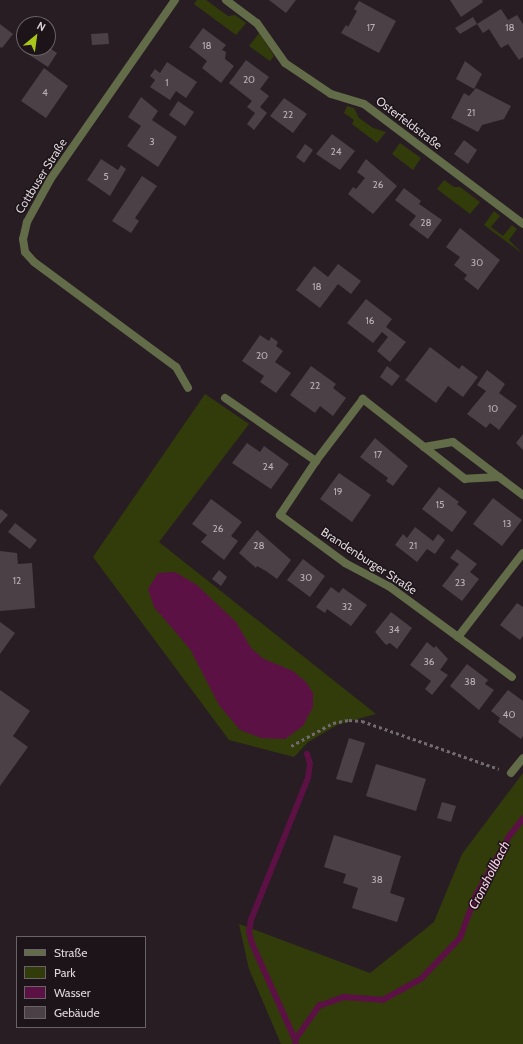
<!DOCTYPE html>
<meta charset="utf-8">
<style>
body{margin:0}
#map{position:relative;width:523px;height:1044px;overflow:hidden;background:#271d23;font-family:Cabin,sans-serif}
div>[style]{position:absolute}
[style*='--x']{left:calc(var(--x)*1px);top:calc(var(--y)*1px);width:calc(var(--w)*1px);rotate:calc(var(--a)*1deg)}
.green>*{inset:0;background:#323c0b}
.water>*{inset:0;background:#5b1143}
.stream>*{height:5.5px;margin:-2.75px;padding:0 2.75px;transform-origin:2.75px;border-radius:2.75px;background:#5b1143}
.building>*{inset:0;background:#4b4046}
.path>*{height:2.5px;margin-top:-1.25px;transform-origin:0;background:repeating-linear-gradient(90deg,#726a6f 0 3px,transparent 0 6px)}
.street>*{height:8px;margin:-4px;padding:0 4px;transform-origin:4px;border-radius:4px;background:#636c49}
span{translate:-50% -50%;white-space:nowrap;text-align:center;line-height:1.15;-webkit-text-stroke:3px #1d1419;paint-order:stroke}
.number-label{font-size:10px;color:#b8b0b4}
.number-label span{-webkit-text-stroke-width:0}
.street-label{font-size:12px;color:#dcd6d9}
.water-label{font-size:13px;color:#f9cce4;font-style:italic}
.legend{position:absolute;left:16px;top:936px;width:130px;height:92px;box-sizing:border-box;background:#1d1419;border:1px solid #696266;margin:0;padding:5px 7px;list-style:none;font-size:12px;color:#dcd6d9}
.legend li{display:flex;align-items:center;gap:8px;height:20px}
.legend b{width:20px;border:1px solid #696266}
.north{position:absolute;left:16px;top:16px;width:40px;height:40px;box-sizing:border-box;background:#1d1419;border:1px solid #696266;border-radius:50%;rotate:29deg;font-size:11px;font-weight:700;line-height:16px;text-align:center;color:#dcd6d9}
.north::after{content:'';display:block;margin:auto;width:14px;height:18px;background:#a9c719;clip-path:polygon(50% 0,100% 100%,50% 72%,0 100%)}
</style>
<div id="map">
<div class="green">
<i style="clip-path:polygon(197px 0,206px 0,228px 16px,235px 15px,246px 23px,236px 35px,194px 4px)"></i>
<i style="clip-path:polygon(259px 33px,274px 56px,270px 61px,249px 46px)"></i>
<i style="clip-path:polygon(347px 106px,354px 108px,359px 118px,373px 128px,386px 132px,377px 143px,352px 124px,354px 120px,344px 113px)"></i>
<i style="clip-path:polygon(400px 143px,421px 158px,413px 170px,392px 154px)"></i>
<i style="clip-path:polygon(444px 180px,454px 187px,460px 187px,480px 202px,470px 214px,437px 189px)"></i>
<i style="clip-path:polygon(494px 211px,500px 216px,491px 227px,503px 236px,512px 225px,517px 229px,509px 240px,523px 254px,484px 225px)"></i>
<i style="clip-path:polygon(205px 394px,249px 424px,159px 542px,376px 714px,339px 724px,308px 742px,294px 757px,229px 740px,93px 557px)"></i>
<i style="clip-path:polygon(523px 773px,523px 1044px,281px 1044px,249px 969px,239px 924px,370px 973px,434px 922px,462px 854px)"></i>
</div>
<div class="water">
<i style="clip-path:polygon(175px 572px,197px 585px,236px 622px,251px 648px,264px 659px,293px 671px,306px 682px,313px 693px,313px 707px,303px 726px,285px 739px,261px 738px,240px 730px,219px 705px,190px 649px,154px 607px,148px 589px,158px 573px)"></i>
</div>
<div class="stream">
<i style="--x:295;--y:1040;--w:105;--a:-114.1"></i>
<i style="--x:252;--y:944;--w:12;--a:-104"></i>
<i style="--x:249;--y:932;--w:12;--a:-81"></i>
<i style="--x:251;--y:920;--w:153;--a:-68.1"></i>
<i style="--x:308;--y:778;--w:14;--a:-82"></i>
<i style="--x:310;--y:764;--w:10;--a:-107"></i>
<i style="--x:296;--y:1044;--w:4;--a:-104"></i>
<i style="--x:295;--y:1040;--w:42;--a:-54.8"></i>
<i style="--x:319;--y:1006;--w:27;--a:-20"></i>
<i style="--x:344;--y:997;--w:39;--a:4"></i>
<i style="--x:383;--y:1000;--w:43;--a:-28.9"></i>
<i style="--x:421;--y:979;--w:57;--a:-46.4"></i>
<i style="--x:460;--y:938;--w:46;--a:-69.6"></i>
<i style="--x:476;--y:895;--w:69;--a:-60.5"></i>
<i style="--x:510;--y:835;--w:21;--a:-51"></i>
</div>
<div class="building">
<i style="clip-path:polygon(269px 0,296px 0,286px 13px)"></i>
<i style="clip-path:polygon(450px 0,482px 0,483px 2px,461px 17px)"></i>
<i style="clip-path:polygon(359px 1px,396px 21px,379px 53px,341px 33px,346px 25px,348px 27px,357px 11px,354px 9px)"></i>
<i style="clip-path:polygon(501px 9px,508px 20px,517px 15px,523px 24px,523px 57px,519px 60px,508px 44px,501px 48px,489px 29px,483px 33px,477px 24px)"></i>
<i style="clip-path:polygon(473px 17px,477px 24px,460px 34px,455px 28px)"></i>
<i style="clip-path:polygon(0 24px,13px 34px,2px 48px,0 47px)"></i>
<i style="clip-path:polygon(203px 28px,226px 45px,222px 50px,226px 52px,225px 59px,234px 66px,221px 83px,202px 68px,207px 61px,189px 47px)"></i>
<i style="clip-path:polygon(108px 33px,109px 44px,92px 45px,91px 34px)"></i>
<i style="clip-path:polygon(48px 47px,57px 53px,48px 67px,28px 54px,33px 48px)"></i>
<i style="clip-path:polygon(246px 60px,269px 77px,260px 89px,269px 96px,260px 107px,267px 113px,254px 130px,247px 124px,255px 113px,247px 107px,252px 101px,229px 83px)"></i>
<i style="clip-path:polygon(465px 61px,482px 74px,474px 89px,456px 79px)"></i>
<i style="clip-path:polygon(167px 62px,197px 82px,186px 98px,176px 91px,170px 100px,150px 87px,155px 80px,150px 76px,155px 69px,160px 73px)"></i>
<i style="clip-path:polygon(44px 68px,68px 86px,46px 118px,21px 101px)"></i>
<i style="clip-path:polygon(476px 88px,511px 106px,504px 119px,482px 125px,478px 132px,451px 118px,464px 93px,469px 96px)"></i>
<i style="clip-path:polygon(141px 97px,158px 111px,152px 120px,177px 137px,158px 167px,127px 146px,141px 126px,128px 117px)"></i>
<i style="clip-path:polygon(284px 98px,307px 114px,293px 133px,270px 116px)"></i>
<i style="clip-path:polygon(178px 101px,194px 112px,185px 126px,169px 115px)"></i>
<i style="clip-path:polygon(332px 134px,355px 151px,340px 170px,316px 154px)"></i>
<i style="clip-path:polygon(464px 140px,477px 150px,468px 164px,454px 154px)"></i>
<i style="clip-path:polygon(305px 144px,313px 150px,304px 163px,296px 157px)"></i>
<i style="clip-path:polygon(101px 159px,118px 170px,121px 165px,126px 169px,110px 196px,87px 180px)"></i>
<i style="clip-path:polygon(366px 159px,397px 186px,373px 214px,348px 194px,353px 187px,356px 189px,365px 178px,357px 172px)"></i>
<i style="clip-path:polygon(142px 176px,157px 186px,135px 218px,139px 221px,131px 233px,112px 221px)"></i>
<i style="clip-path:polygon(404px 188px,421px 201px,419px 204px,442px 220px,428px 239px,409px 225px,416px 216px,395px 200px)"></i>
<i style="clip-path:polygon(460px 228px,500px 260px,478px 290px,464px 279px,467px 275px,454px 265px,460px 257px,446px 247px)"></i>
<i style="clip-path:polygon(338px 264px,361px 281px,351px 294px,338px 284px,320px 308px,296px 290px,314px 266px,328px 277px)"></i>
<i style="clip-path:polygon(366px 299px,392px 319px,386px 327px,406px 342px,390px 362px,377px 351px,388px 337px,382px 332px,373px 343px,347px 323px)"></i>
<i style="clip-path:polygon(260px 335px,269px 341px,271px 337px,278px 342px,276px 346px,283px 351px,275px 362px,291px 373px,276px 393px,260px 382px,264px 376px,242px 361px)"></i>
<i style="clip-path:polygon(430px 347px,459px 369px,462px 365px,478px 377px,463px 397px,448px 386px,436px 403px,405px 380px)"></i>
<i style="clip-path:polygon(311px 366px,336px 384px,333px 388px,346px 398px,333px 416px,320px 406px,315px 413px,290px 395px)"></i>
<i style="clip-path:polygon(387px 366px,400px 376px,392px 386px,380px 377px)"></i>
<i style="clip-path:polygon(487px 370px,505px 384px,499px 393px,517px 406px,499px 430px,490px 423px,486px 428px,467px 414px,486px 391px,477px 385px)"></i>
<i style="clip-path:polygon(523px 434px,523px 450px,516px 443px)"></i>
<i style="clip-path:polygon(375px 438px,408px 466px,393px 486px,386px 481px,388px 478px,360px 457px)"></i>
<i style="clip-path:polygon(247px 443px,260px 452px,264px 446px,289px 464px,271px 489px,232px 463px)"></i>
<i style="clip-path:polygon(339px 473px,371px 495px,352px 522px,320px 499px)"></i>
<i style="clip-path:polygon(439px 487px,459px 502px,457px 504px,467px 512px,452px 532px,422px 509px)"></i>
<i style="clip-path:polygon(493px 498px,522px 520px,502px 546px,473px 524px)"></i>
<i style="clip-path:polygon(211px 499px,242px 522px,231px 536px,238px 541px,224px 560px,201px 542px,207px 535px,192px 524px)"></i>
<i style="clip-path:polygon(1px 509px,8px 515px,0 524px,0 511px)"></i>
<i style="clip-path:polygon(15px 523px,37px 540px,30px 549px,8px 532px)"></i>
<i style="clip-path:polygon(415px 527px,433px 541px,438px 534px,445px 540px,435px 554px,427px 549px,417px 562px,395px 545px,403px 534px,407px 538px)"></i>
<i style="clip-path:polygon(257px 530px,291px 560px,277px 579px,266px 571px,257px 566px,256px 568px,239px 553px)"></i>
<i style="clip-path:polygon(457px 549px,477px 564px,470px 572px,479px 579px,462px 601px,442px 586px,459px 564px,450px 558px)"></i>
<i style="clip-path:polygon(0 551px,17px 553px,18px 564px,32px 563px,35px 608px,0 611px)"></i>
<i style="clip-path:polygon(303px 559px,325px 576px,310px 597px,287px 580px)"></i>
<i style="clip-path:polygon(219px 570px,227px 577px,221px 586px,212px 579px)"></i>
<i style="clip-path:polygon(331px 587px,339px 593px,343px 588px,367px 605px,351px 626px,327px 609px,325px 613px,316px 607px)"></i>
<i style="clip-path:polygon(517px 603px,523px 607px,523px 636px,520px 640px,500px 625px)"></i>
<i style="clip-path:polygon(391px 612px,412px 628px,397px 649px,390px 643px,386px 645px,375px 632px)"></i>
<i style="clip-path:polygon(0 622px,15px 633px,0 654px)"></i>
<i style="clip-path:polygon(427px 642px,434px 648px,436px 646px,448px 659px,440px 670px,448px 675px,432px 695px,425px 689px,431px 681px,410px 665px)"></i>
<i style="clip-path:polygon(467px 664px,488px 680px,485px 684px,494px 690px,479px 710px,450px 686px)"></i>
<i style="clip-path:polygon(0 690px,30px 711px,13px 736px,28px 747px,0 786px)"></i>
<i style="clip-path:polygon(508px 690px,523px 701px,523px 736px,521px 739px,498px 722px,500px 718px,491px 711px)"></i>
<i style="clip-path:polygon(349px 738px,365px 743px,352px 783px,336px 779px)"></i>
<i style="clip-path:polygon(376px 764px,426px 779px,416px 811px,366px 796px)"></i>
<i style="clip-path:polygon(442px 802px,456px 806px,451px 822px,437px 818px)"></i>
<i style="clip-path:polygon(334px 835px,401px 856px,390px 893px,405px 898px,397px 922px,352px 908px,358px 888px,343px 883px,346px 874px,324px 867px)"></i>
</div>
<div class="path">
<i style="--x:291;--y:746;--w:48;--a:-28.7"></i>
<i style="--x:333;--y:723;--w:16;--a:-11"></i>
<i style="--x:349;--y:720;--w:13;--a:4"></i>
<i style="--x:362;--y:721;--w:145;--a:19.3"></i>
</div>
<div class="street">
<i style="--x:175;--y:0;--w:219;--a:124.8"></i>
<i style="--x:50;--y:180;--w:48;--a:118.7"></i>
<i style="--x:27;--y:222;--w:17;--a:103"></i>
<i style="--x:23;--y:239;--w:13;--a:81"></i>
<i style="--x:25;--y:252;--w:13;--a:48"></i>
<i style="--x:34;--y:262;--w:177;--a:36.5"></i>
<i style="--x:176;--y:367;--w:24;--a:60"></i>
<i style="--x:226;--y:0;--w:39;--a:37"></i>
<i style="--x:257;--y:23;--w:49;--a:55"></i>
<i style="--x:285;--y:63;--w:55;--a:34"></i>
<i style="--x:331;--y:94;--w:34;--a:17"></i>
<i style="--x:364;--y:104;--w:199;--a:37"></i>
<i style="--x:225;--y:398;--w:111;--a:34.7"></i>
<i style="--x:424;--y:447;--w:29;--a:-10"></i>
<i style="--x:453;--y:442;--w:58;--a:37.3"></i>
<i style="--x:523;--y:495;--w:30;--a:-143"></i>
<i style="--x:499;--y:477;--w:34;--a:177"></i>
<i style="--x:465;--y:479;--w:130;--a:-141.9"></i>
<i style="--x:363;--y:399;--w:78;--a:127.2"></i>
<i style="--x:316;--y:461;--w:65;--a:123.7"></i>
<i style="--x:280;--y:515;--w:81;--a:36.4"></i>
<i style="--x:345;--y:563;--w:51;--a:28.1"></i>
<i style="--x:390;--y:587;--w:84;--a:36.3"></i>
<i style="--x:458;--y:637;--w:106;--a:-52.3"></i>
<i style="--x:458;--y:637;--w:67;--a:36.5"></i>
<i style="--x:511;--y:773;--w:19;--a:-51"></i>
</div>
<div class="number-label">
<span style="left:371px;top:28px">17</span>
<span style="left:510px;top:28px">18</span>
<span style="left:207px;top:46px">18</span>
<span style="left:249px;top:80px">20</span>
<span style="left:167px;top:83px">1</span>
<span style="left:45px;top:93px">4</span>
<span style="left:471px;top:113px">21</span>
<span style="left:288px;top:115px">22</span>
<span style="left:152px;top:142px">3</span>
<span style="left:336px;top:152px">24</span>
<span style="left:106px;top:177px">5</span>
<span style="left:378px;top:185px">26</span>
<span style="left:426px;top:223px">28</span>
<span style="left:477px;top:263px">30</span>
<span style="left:317px;top:287px">18</span>
<span style="left:370px;top:321px">16</span>
<span style="left:262px;top:356px">20</span>
<span style="left:315px;top:386px">22</span>
<span style="left:493px;top:409px">10</span>
<span style="left:378px;top:455px">17</span>
<span style="left:268px;top:467px">24</span>
<span style="left:338px;top:492px">19</span>
<span style="left:440px;top:505px">15</span>
<span style="left:507px;top:524px">13</span>
<span style="left:218px;top:529px">26</span>
<span style="left:259px;top:546px">28</span>
<span style="left:413px;top:546px">21</span>
<span style="left:306px;top:578px">30</span>
<span style="left:17px;top:581px">12</span>
<span style="left:460px;top:583px">23</span>
<span style="left:347px;top:607px">32</span>
<span style="left:394px;top:630px">34</span>
<span style="left:429px;top:662px">36</span>
<span style="left:470px;top:682px">38</span>
<span style="left:509px;top:715px">40</span>
<span style="left:377px;top:880px">38</span>
</div>
<div class="street-label">
<span style="left:409px;top:123px;rotate:37deg">Osterfeldstraße</span>
<span style="left:41px;top:176px;rotate:-58deg">Cottbuser Straße</span>
<span style="left:369px;top:561px;rotate:33deg">Brandenburger Straße</span>
</div>
<div class="water-label">
<span style="left:489px;top:875px;rotate:-63deg">Cronshollbach</span>
</div>
<ul class="legend">
<li><b style="height:5px;background:#636c49"></b>Straße</li>
<li><b style="height:11px;background:#323c0b"></b>Park</li>
<li><b style="height:11px;background:#5b1143"></b>Wasser</li>
<li><b style="height:11px;background:#4b4046"></b>Gebäude</li>
</ul>
<div class="north">N</div>
</div>
